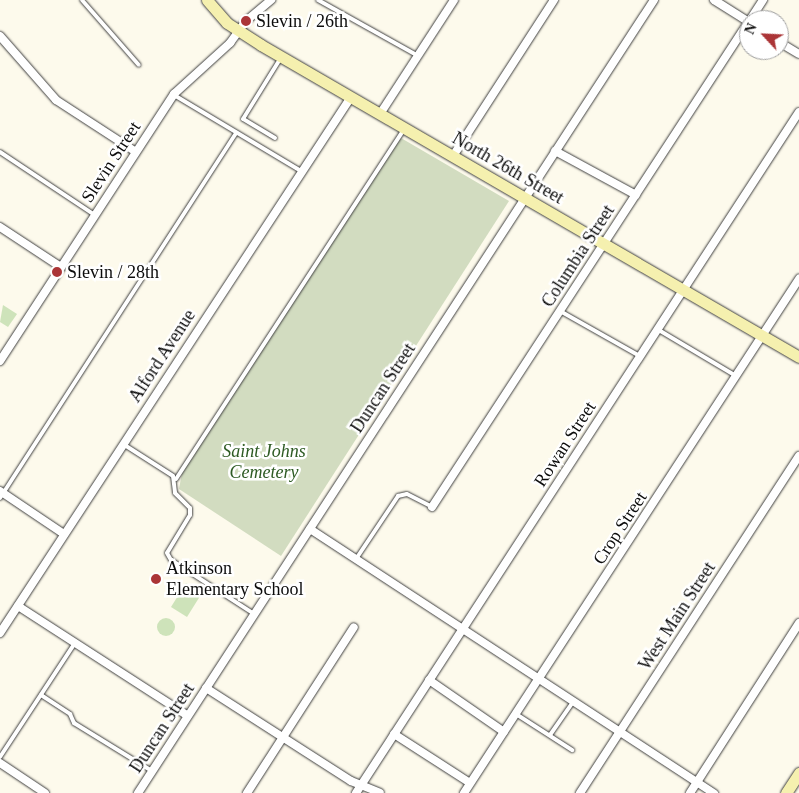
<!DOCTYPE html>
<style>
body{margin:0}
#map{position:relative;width:799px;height:793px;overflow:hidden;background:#fdfaec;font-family:"Times New Roman",serif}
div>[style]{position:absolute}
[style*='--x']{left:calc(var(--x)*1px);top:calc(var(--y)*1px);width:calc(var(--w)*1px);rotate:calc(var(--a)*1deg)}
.green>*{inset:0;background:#cee3ba}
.round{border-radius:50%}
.cemetery>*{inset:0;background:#d2dcc0}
.roads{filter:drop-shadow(0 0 1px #3f3f3f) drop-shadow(0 0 1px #3f3f3f)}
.lane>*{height:4px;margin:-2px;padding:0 2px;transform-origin:2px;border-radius:2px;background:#fff}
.street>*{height:8px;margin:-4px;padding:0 4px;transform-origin:4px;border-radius:4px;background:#fff}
.secondary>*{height:11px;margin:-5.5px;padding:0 5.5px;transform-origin:5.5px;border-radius:5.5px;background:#f5f0af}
.dots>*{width:14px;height:14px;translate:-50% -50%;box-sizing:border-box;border:2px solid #fff;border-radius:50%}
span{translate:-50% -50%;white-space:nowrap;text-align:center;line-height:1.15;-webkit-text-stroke:5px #fff;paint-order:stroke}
.poi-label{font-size:18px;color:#0c0c0c}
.left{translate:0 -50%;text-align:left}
.street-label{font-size:18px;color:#0c0c0c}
.park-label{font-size:18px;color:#2e5b24;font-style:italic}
.north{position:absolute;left:739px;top:10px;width:50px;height:50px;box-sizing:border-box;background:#fff;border:1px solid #9e9e9e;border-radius:50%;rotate:295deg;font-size:14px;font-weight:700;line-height:20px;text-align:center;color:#0c0c0c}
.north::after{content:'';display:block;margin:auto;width:18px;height:22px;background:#ab3537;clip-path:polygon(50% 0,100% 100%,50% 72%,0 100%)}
</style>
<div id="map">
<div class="green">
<i style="clip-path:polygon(3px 305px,17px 314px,8px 327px,0 322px)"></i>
<i style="clip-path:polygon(186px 583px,202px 593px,187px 617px,171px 607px)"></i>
<i class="round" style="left:157px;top:618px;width:18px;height:18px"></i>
</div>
<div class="cemetery">
<i style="clip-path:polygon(401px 138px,509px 201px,281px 556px,179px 489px,183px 468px)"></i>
</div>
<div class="roads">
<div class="lane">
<i style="--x:82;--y:0;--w:86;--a:48.8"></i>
<i style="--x:318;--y:0;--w:115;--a:29.2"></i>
<i style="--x:174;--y:95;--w:148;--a:30.9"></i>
<i style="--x:275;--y:138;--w:37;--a:-149"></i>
<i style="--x:243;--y:119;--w:70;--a:-58.3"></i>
<i style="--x:0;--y:152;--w:114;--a:33.6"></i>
<i style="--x:560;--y:311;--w:92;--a:29.4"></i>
<i style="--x:657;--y:329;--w:92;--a:30.7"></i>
<i style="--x:123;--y:444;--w:59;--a:32.6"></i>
<i style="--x:173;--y:476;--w:17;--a:83"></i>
<i style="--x:175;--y:493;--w:21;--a:45"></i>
<i style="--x:190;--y:508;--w:7;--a:90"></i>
<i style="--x:190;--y:515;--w:44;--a:121.2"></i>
<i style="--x:167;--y:553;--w:8;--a:60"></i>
<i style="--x:171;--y:560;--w:99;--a:33"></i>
<i style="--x:176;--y:479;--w:418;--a:-56.9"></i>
<i style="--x:0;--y:498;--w:435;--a:-57.1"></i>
<i style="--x:356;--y:559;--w:76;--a:-56.3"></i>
<i style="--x:398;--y:496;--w:9;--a:-13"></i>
<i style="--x:407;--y:494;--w:28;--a:27"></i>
<i style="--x:41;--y:695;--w:35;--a:33"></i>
<i style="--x:70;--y:714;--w:10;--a:66"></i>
<i style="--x:74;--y:723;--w:92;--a:31.6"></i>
<i style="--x:516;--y:714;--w:67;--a:32.7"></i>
<i style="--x:550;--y:735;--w:40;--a:-55.1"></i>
<i style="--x:0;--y:757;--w:136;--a:-56.7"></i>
</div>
<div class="street">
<i style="--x:714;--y:0;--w:41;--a:32.2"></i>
<i style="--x:750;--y:20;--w:24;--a:-57"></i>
<i style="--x:0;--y:36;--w:85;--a:48.8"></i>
<i style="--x:56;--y:100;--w:95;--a:33"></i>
<i style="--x:779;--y:42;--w:23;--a:31"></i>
<i style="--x:380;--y:114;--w:136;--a:-57"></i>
<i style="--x:555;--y:151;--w:92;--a:28.5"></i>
<i style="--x:453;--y:156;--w:186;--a:-57.1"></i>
<i style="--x:0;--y:227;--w:73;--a:33.3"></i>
<i style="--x:0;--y:361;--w:319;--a:-56.9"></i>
<i style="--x:174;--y:94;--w:76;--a:-42.3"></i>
<i style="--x:230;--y:43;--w:27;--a:-54"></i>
<i style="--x:246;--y:21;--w:33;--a:-40"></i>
<i style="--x:0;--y:491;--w:77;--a:33.9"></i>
<i style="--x:432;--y:507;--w:580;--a:-56.89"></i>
<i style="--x:310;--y:529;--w:483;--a:33.2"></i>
<i style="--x:18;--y:606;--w:202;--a:32.9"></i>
<i style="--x:0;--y:633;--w:641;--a:-56.78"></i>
<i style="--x:429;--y:680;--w:91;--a:34.7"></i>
<i style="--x:206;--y:688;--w:172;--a:32.7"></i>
<i style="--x:351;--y:781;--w:31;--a:22"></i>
<i style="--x:394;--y:734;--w:90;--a:32.8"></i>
<i style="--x:0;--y:763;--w:54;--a:33.7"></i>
<i style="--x:138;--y:793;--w:946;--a:-56.95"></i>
<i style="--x:247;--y:793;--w:197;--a:-57.2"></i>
<i style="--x:356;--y:793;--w:812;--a:-56.96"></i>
<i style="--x:464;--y:793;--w:614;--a:-56.91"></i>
<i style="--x:580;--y:793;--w:402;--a:-57"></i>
<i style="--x:690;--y:793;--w:202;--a:-57.3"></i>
</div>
<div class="secondary">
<i style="--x:207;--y:0;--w:30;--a:49"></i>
<i style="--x:227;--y:23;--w:40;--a:32.9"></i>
<i style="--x:261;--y:45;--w:622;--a:30.11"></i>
<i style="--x:786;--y:793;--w:24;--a:-57"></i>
</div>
</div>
<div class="dots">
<i style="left:246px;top:21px;background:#ab3537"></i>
<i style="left:57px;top:272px;background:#ab3537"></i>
<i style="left:156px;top:579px;background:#ab3537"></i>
</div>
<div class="poi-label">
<span class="left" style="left:256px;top:21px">Slevin / 26th</span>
<span class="left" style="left:67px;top:272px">Slevin / 28th</span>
<span class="left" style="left:166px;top:579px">Atkinson<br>Elementary School</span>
</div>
<div class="street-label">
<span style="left:111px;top:162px;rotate:-57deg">Slevin Street</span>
<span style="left:508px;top:168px;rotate:30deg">North 26th Street</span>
<span style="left:578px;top:256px;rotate:-57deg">Columbia Street</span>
<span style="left:162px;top:356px;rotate:-57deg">Alford Avenue</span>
<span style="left:383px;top:388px;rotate:-57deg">Duncan Street</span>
<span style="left:565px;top:444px;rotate:-57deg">Rowan Street</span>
<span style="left:620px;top:528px;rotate:-57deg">Crop Street</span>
<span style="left:677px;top:616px;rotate:-57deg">West Main Street</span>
<span style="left:162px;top:728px;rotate:-57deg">Duncan Street</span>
</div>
<div class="park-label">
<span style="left:264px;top:462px">Saint Johns<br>Cemetery</span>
</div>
<div class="north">N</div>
</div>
